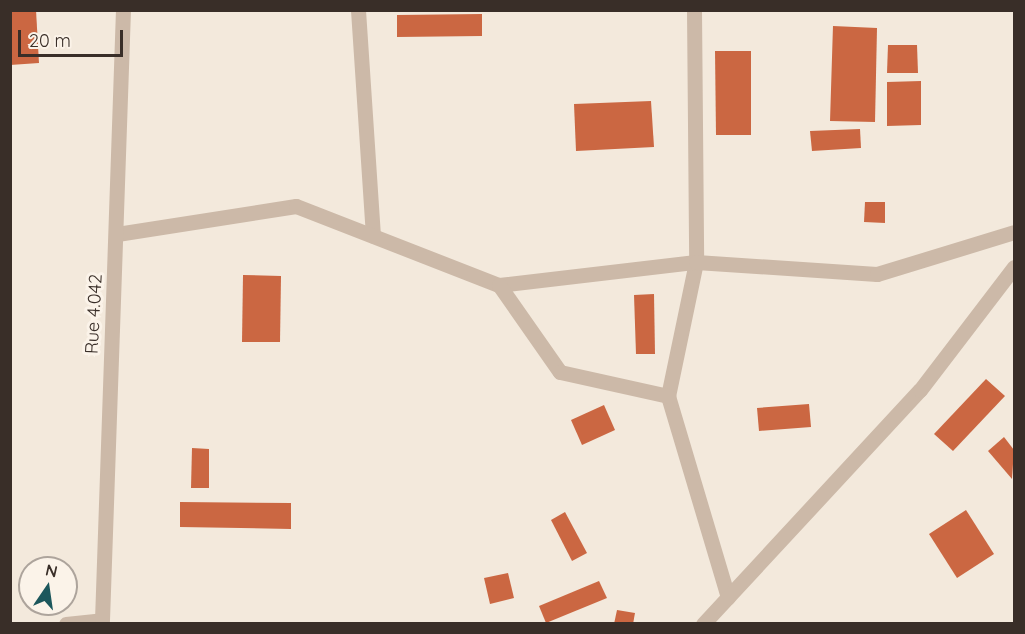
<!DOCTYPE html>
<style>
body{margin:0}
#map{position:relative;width:1025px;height:634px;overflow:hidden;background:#f3e9dc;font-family:Quicksand,sans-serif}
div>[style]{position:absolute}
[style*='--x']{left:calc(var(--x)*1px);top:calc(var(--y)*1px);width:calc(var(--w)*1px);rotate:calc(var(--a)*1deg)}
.building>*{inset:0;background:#cb6742}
.minor>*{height:15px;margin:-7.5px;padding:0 7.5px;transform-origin:7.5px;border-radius:7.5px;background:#ccb9a8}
span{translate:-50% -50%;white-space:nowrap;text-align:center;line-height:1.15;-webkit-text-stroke:6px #fbf3e9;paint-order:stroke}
.street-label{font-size:18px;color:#392e28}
.frame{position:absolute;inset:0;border:12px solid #392e28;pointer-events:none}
.north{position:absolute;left:18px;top:556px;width:60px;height:60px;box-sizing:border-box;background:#fbf3e9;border:2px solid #ada49c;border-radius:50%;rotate:13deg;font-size:16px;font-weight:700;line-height:24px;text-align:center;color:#392e28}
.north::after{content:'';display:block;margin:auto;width:21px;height:27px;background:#1c575c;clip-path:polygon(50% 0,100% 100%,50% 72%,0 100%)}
.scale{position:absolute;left:18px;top:30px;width:105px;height:27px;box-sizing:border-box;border:3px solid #392e28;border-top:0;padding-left:8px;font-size:18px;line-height:21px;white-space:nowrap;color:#392e28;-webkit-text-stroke:4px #fbf3e9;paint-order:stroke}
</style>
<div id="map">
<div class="building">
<i style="clip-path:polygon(10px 10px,36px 10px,39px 63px,10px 65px)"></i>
<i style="clip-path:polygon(482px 14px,482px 36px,397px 37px,397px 15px)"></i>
<i style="clip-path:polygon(833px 26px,877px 28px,875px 122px,830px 121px)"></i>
<i style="clip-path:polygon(888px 45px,917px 45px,918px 73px,887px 73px)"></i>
<i style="clip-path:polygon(715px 51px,751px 51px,751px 135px,716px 135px)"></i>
<i style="clip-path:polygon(921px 81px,921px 125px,887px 126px,887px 82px)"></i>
<i style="clip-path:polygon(651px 101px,654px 147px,576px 151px,574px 104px)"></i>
<i style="clip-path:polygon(860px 129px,861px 148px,812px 151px,810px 131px)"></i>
<i style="clip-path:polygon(865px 202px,885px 202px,885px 223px,864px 222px)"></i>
<i style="clip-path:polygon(243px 275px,281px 276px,280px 342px,242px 342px)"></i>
<i style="clip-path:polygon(654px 294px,655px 354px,636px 354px,634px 295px)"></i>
<i style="clip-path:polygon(986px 379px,1005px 396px,953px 451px,934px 434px)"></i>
<i style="clip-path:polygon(809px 404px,811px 427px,759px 431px,757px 408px)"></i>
<i style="clip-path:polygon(604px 405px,615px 430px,582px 445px,571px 420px)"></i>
<i style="clip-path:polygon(1004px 437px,1014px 450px,1012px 479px,988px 451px)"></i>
<i style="clip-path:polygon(192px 448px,209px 449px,209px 488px,191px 488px)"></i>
<i style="clip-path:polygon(180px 502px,291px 503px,291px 529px,180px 527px)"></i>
<i style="clip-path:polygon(966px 510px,994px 554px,957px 578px,929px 534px)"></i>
<i style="clip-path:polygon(565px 512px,587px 553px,572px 561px,551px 520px)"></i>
<i style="clip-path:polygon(508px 573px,514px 598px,490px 604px,484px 578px)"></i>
<i style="clip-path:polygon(599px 581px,607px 598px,546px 623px,539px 606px)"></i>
<i style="clip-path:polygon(617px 610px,635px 613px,633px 624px,614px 624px)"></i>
</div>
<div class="minor">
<i style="--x:358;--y:10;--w:226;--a:86.2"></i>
<i style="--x:694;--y:10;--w:252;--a:89.5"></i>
<i style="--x:696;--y:262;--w:137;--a:101.8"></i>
<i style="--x:668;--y:396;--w:210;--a:73.4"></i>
<i style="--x:117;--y:234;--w:181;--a:-8.9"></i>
<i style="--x:296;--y:206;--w:218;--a:21.3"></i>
<i style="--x:499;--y:285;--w:198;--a:-6.7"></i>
<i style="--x:696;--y:262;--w:181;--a:3.8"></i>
<i style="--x:877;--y:274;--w:143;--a:-17"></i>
<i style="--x:499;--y:285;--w:106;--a:55"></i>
<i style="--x:560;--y:372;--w:111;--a:12.5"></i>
<i style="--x:66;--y:624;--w:36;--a:-6"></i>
<i style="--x:102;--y:620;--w:610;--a:-88.03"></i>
<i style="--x:703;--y:624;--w:319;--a:-47.2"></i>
<i style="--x:920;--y:390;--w:155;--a:-52.6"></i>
</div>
<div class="street-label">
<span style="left:94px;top:314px;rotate:-87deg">Rue 4.042</span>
</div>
<div class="frame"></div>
<div class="north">N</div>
<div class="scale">20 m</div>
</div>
